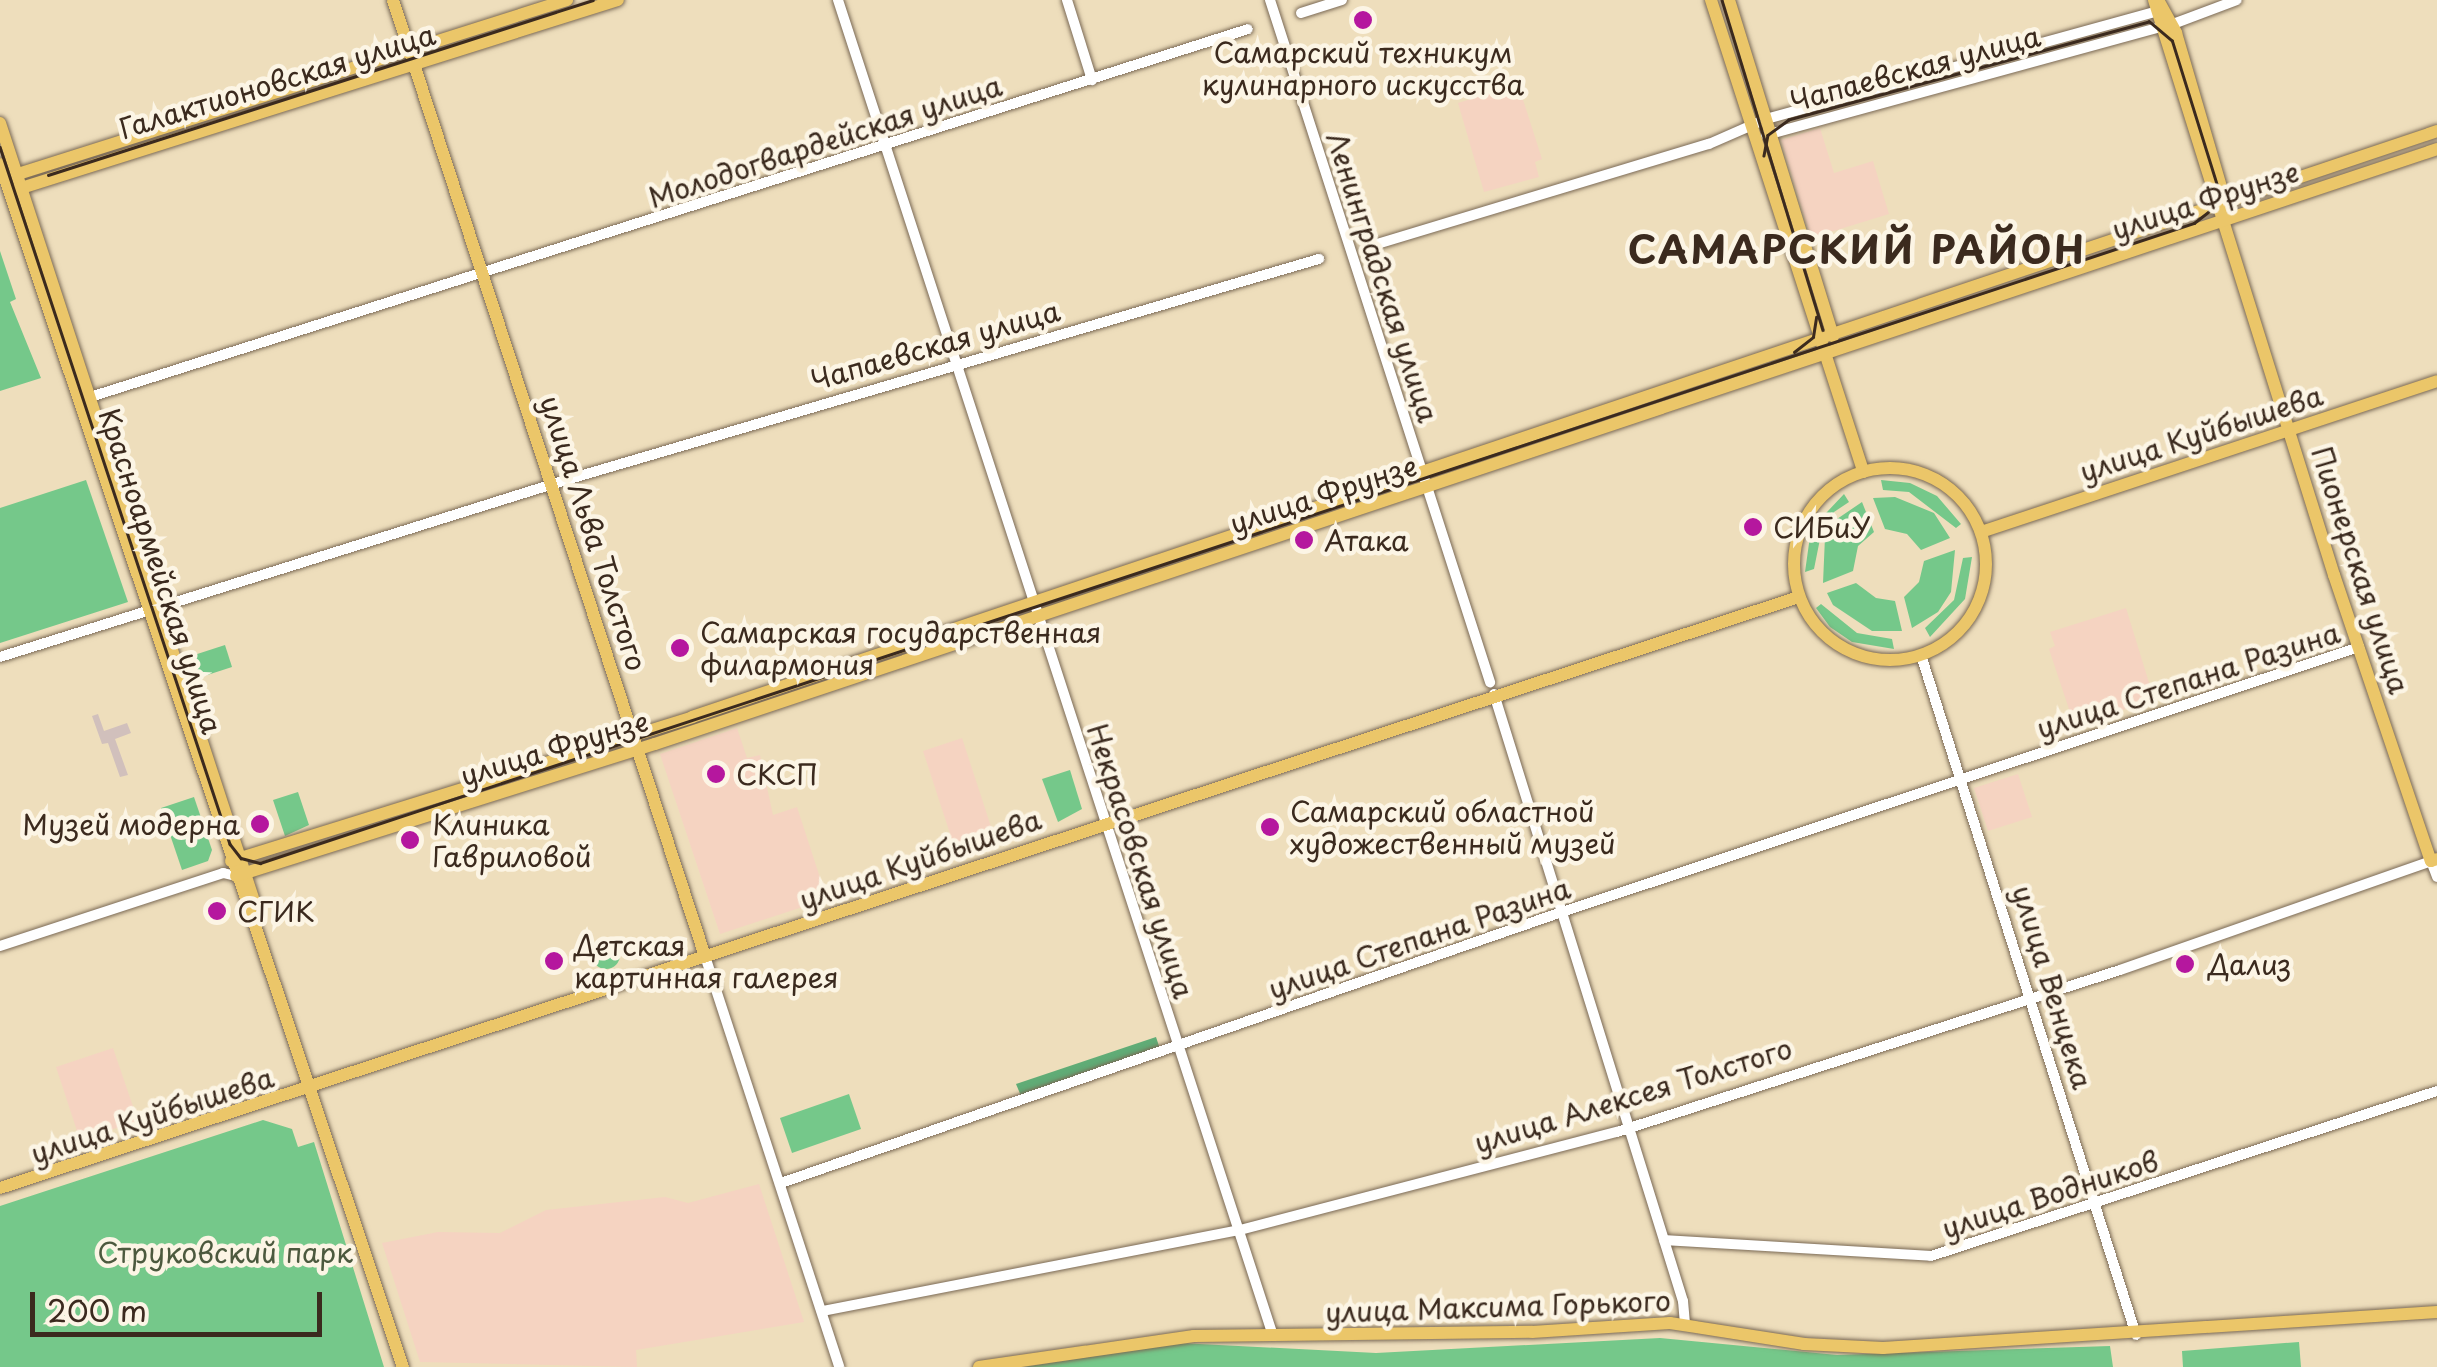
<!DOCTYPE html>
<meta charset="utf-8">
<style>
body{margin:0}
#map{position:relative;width:2437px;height:1367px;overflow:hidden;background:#eedebc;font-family:"Playpen Sans",sans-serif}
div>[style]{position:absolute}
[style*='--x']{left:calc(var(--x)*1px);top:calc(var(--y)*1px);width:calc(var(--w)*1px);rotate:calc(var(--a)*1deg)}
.built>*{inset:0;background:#f5d3c1}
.industrial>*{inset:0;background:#d1c0bc}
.green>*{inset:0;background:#75c88a}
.round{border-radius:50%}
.forest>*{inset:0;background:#60ac76}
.roads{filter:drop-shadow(0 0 2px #7a6955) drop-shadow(0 0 2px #7a6955)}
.minor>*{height:10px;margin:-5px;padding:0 5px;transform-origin:5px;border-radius:5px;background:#fff}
.major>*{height:12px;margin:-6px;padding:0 6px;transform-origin:6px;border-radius:6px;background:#ebc669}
.major>.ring{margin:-6px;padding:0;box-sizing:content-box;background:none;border:12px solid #ebc669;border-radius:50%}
.tram>*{height:2.5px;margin:-1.25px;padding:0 1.25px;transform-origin:1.25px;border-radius:1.25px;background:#3b2a1e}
.dots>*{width:28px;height:28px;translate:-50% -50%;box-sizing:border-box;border:5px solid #fcf5e5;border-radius:50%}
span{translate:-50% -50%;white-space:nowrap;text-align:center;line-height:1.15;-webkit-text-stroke:9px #fcf5e5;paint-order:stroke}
.poi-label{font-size:28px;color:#3b2a1e}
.left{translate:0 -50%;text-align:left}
.right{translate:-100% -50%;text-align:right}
.street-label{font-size:28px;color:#3b2a1e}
.park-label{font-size:28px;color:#4c593e}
.district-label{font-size:38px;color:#3b2a1e;font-weight:700;letter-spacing:2.5px}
.scale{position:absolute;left:30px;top:1292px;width:292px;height:45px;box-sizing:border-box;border:5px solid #3b2a1e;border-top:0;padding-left:12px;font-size:30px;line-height:35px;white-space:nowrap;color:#3b2a1e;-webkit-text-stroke:8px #fcf5e5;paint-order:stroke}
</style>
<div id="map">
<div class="built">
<i style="clip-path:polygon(1518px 84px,1542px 159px,1535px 162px,1539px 177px,1484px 192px,1458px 103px)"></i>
<i style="clip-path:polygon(1820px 128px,1834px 173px,1873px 161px,1889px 214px,1811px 238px,1781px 140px)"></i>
<i style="clip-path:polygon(2126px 608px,2154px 699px,2075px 727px,2049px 649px,2055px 646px,2050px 632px)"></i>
<i style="clip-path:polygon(737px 728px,747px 758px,760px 755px,773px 815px,797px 807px,827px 899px,720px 934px,660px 754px)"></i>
<i style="clip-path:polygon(962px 738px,996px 842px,957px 855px,923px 751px)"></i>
<i style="clip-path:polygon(2018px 774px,2032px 817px,1988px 831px,1974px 788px)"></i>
<i style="clip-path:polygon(113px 1048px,138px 1121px,80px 1140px,56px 1067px)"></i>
<i style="clip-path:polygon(759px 1184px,804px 1322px,636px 1350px,637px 1367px,420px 1362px,382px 1243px,438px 1232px,500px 1233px,546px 1210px,665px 1197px,688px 1203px)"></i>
</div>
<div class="industrial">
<i style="clip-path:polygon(98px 714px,104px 731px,127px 723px,131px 733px,115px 739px,128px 775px,120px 777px,108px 743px,102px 744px,92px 716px)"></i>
</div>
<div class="green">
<i style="clip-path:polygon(0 251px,16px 299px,10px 302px,41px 378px,0 391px)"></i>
<i style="clip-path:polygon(86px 480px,128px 602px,0 643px,0 508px)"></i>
<i style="clip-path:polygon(1881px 480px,1910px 483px,1937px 496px,1961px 524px,1956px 528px,1909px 492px,1883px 490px)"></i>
<i style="clip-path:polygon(1844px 494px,1849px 502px,1834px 512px,1821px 534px,1814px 569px,1805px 572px,1811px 529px)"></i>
<i style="clip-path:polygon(1895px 497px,1934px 513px,1950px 538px,1921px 550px,1907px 534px,1885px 529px,1873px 498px)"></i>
<i style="clip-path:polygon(1862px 502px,1874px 532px,1858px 546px,1853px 571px,1823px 583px,1825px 537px,1837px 519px)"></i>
<i style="clip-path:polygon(1955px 550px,1951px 592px,1938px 612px,1912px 628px,1904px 597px,1919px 582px,1924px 561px)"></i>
<i style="clip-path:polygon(1972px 557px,1965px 599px,1930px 637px,1925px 628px,1954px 600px,1963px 558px)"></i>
<i style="clip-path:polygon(1856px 583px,1876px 598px,1895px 601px,1902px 631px,1872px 631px,1833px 605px,1827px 593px)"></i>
<i style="clip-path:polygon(1821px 604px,1857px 633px,1892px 639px,1894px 649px,1852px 642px,1830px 627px,1816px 608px)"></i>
<i style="clip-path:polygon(225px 645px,232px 667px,195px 679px,188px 657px)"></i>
<i style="clip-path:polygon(1070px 770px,1082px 809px,1058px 822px,1042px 779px)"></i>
<i style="clip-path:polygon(298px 792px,309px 825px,285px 836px,273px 800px)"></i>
<i style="clip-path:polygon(194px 797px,212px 850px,208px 861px,182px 870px,161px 808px)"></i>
<i class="round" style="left:592px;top:941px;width:28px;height:28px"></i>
<i style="clip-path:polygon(849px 1094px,861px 1129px,792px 1153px,780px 1118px)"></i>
<i style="clip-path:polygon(263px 1120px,292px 1129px,298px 1147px,314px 1142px,384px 1367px,0 1367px,0 1206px)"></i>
<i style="clip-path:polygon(1660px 1338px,1837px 1355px,2110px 1346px,2113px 1367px,1023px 1367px,1180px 1343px,1376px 1353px)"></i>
<i style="clip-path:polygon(2299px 1342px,2301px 1367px,2183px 1367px,2182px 1351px)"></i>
</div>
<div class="forest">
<i style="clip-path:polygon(1156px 1037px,1160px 1049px,1021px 1096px,1016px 1084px)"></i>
</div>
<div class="roads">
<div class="minor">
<i style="--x:838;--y:0;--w:1405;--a:71.96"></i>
<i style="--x:1067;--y:0;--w:84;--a:72.6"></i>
<i style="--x:1270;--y:0;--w:717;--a:72.12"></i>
<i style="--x:1301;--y:13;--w:43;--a:-17.6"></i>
<i style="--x:2173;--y:24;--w:68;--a:-20.6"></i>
<i style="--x:1766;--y:135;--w:409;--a:-15.3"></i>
<i style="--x:1367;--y:247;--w:357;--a:-16.8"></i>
<i style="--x:1709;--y:144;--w:62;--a:-23.7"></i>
<i style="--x:1766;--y:119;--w:406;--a:-15.4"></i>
<i style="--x:84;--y:399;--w:1221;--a:-17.63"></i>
<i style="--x:1921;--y:655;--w:713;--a:72.45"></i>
<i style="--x:0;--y:657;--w:593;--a:-17.37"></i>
<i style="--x:566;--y:480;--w:785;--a:-16.36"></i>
<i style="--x:1494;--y:694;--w:636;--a:72.71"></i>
<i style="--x:1683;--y:1301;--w:23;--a:85"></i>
<i style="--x:0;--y:946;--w:235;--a:-18.1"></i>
<i style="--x:223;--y:873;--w:13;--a:13"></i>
<i style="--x:705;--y:956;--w:432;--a:71.9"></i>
<i style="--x:781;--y:1183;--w:827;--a:-19.14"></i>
<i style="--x:1562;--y:912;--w:840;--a:-18.39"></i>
<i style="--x:1664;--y:1240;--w:267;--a:3.4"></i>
<i style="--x:1931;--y:1256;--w:532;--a:-18.06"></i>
<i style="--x:823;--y:1311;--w:425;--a:-11"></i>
<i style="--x:1240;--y:1230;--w:390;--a:-14.6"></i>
<i style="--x:1617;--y:1132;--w:528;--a:-17.85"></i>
<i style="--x:2120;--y:970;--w:330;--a:-19.3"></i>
<i style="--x:2431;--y:861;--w:17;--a:69"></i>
</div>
<div class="major">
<i style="--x:393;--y:0;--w:1006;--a:71.93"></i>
<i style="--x:1711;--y:0;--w:496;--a:72.1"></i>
<i style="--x:1729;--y:0;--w:352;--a:72.8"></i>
<i style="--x:2154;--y:0;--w:603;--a:72.62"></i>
<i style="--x:2334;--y:575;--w:302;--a:71.3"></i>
<i style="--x:2431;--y:861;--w:6;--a:-18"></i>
<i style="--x:2158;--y:0;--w:38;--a:61"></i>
<i style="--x:2176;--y:33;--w:181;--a:73.7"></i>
<i style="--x:0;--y:123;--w:822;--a:71.92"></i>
<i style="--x:0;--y:164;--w:1269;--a:71.48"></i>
<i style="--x:18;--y:174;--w:576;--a:-17.59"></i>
<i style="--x:15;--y:190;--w:632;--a:-17.49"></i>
<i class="ring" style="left:1794px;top:468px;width:180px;height:180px"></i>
<i style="--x:1981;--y:532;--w:480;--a:-18.3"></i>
<i style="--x:231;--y:861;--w:483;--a:-17.3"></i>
<i style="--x:692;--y:717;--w:1841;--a:-18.56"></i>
<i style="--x:236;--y:876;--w:439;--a:-17.5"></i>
<i style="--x:655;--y:744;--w:1879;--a:-18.46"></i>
<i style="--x:0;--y:1188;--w:1894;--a:-18.19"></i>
<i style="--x:979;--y:1367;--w:217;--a:-8.2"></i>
<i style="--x:1194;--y:1336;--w:338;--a:-0.7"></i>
<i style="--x:1532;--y:1332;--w:138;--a:-3.7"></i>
<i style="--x:1670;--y:1323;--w:136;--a:8.9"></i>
<i style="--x:1804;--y:1344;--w:79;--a:2.9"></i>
<i style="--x:1883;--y:1348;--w:555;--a:-3.72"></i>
</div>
</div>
<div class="tram">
<i style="--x:1722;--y:0;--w:345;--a:73"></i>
<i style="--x:0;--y:147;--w:734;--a:71.74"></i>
<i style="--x:230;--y:844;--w:18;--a:52"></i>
<i style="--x:241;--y:858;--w:20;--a:15"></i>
<i style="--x:260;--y:863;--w:2037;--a:-18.31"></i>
<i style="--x:2194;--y:223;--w:24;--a:-38"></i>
<i style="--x:2213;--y:208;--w:17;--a:-69"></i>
<i style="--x:2219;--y:192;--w:158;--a:-107.3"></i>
<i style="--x:2172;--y:41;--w:30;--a:-140"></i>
<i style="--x:2149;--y:22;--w:373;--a:164.8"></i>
<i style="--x:1789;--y:120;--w:26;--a:144"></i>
<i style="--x:1768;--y:135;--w:21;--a:101"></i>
<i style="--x:48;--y:175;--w:572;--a:-17.8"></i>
<i style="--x:1794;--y:352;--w:24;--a:-38"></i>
<i style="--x:1813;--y:337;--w:20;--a:-81"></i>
</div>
<div class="dots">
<i style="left:1363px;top:20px;background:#b5179e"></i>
<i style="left:1753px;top:527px;background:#b5179e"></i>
<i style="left:1304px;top:540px;background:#b5179e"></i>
<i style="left:680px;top:648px;background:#b5179e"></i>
<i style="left:716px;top:774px;background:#b5179e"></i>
<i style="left:260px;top:824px;background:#b5179e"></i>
<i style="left:1270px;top:827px;background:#b5179e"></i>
<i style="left:410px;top:840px;background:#b5179e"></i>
<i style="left:217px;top:911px;background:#b5179e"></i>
<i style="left:554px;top:961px;background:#b5179e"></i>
<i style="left:2185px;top:964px;background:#b5179e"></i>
</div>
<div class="poi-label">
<span style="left:1363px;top:68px">Самарский техникум<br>кулинарного искусства</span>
<span class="left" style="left:1773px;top:527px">СИБиУ</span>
<span class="left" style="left:1324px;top:540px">Атака</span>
<span class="left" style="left:700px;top:648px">Самарская государственная<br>филармония</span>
<span class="left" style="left:736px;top:774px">СКСП</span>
<span class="left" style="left:1290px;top:827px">Самарский областной<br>художественный музей</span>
<span class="right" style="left:240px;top:824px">Музей модерна</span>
<span class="left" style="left:432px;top:840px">Клиника<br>Гавриловой</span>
<span class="left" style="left:237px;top:911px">СГИК</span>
<span class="left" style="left:574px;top:961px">Детская<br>картинная галерея</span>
<span class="left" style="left:2208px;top:964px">Дализ</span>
</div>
<div class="street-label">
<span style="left:1915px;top:68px;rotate:-15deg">Чапаевская улица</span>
<span style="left:277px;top:81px;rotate:-17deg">Галактионовская улица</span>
<span style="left:825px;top:141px;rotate:-18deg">Молодогвардейская улица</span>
<span style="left:2205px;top:200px;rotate:-18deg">улица Фрунзе</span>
<span style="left:1383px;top:277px;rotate:72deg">Ленинградская улица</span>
<span style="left:935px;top:345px;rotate:-16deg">Чапаевская улица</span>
<span style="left:2201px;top:433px;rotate:-18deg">улица Куйбышева</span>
<span style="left:1323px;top:494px;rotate:-18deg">улица Фрунзе</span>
<span style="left:594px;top:533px;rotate:72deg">улица Льва Толстого</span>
<span style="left:2361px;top:570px;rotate:72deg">Пионерская улица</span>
<span style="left:161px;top:571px;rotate:72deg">Красноармейская улица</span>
<span style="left:2188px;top:680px;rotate:-18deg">улица Степана Разина</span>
<span style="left:554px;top:748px;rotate:-17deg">улица Фрунзе</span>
<span style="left:920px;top:859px;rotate:-19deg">улица Куйбышева</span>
<span style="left:1141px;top:861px;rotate:72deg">Некрасовская улица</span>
<span style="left:1419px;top:938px;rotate:-19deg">улица Степана Разина</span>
<span style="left:2053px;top:987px;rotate:73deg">улица Венцека</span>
<span style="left:1633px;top:1095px;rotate:-17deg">улица Алексея Толстого</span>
<span style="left:152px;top:1115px;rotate:-18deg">улица Куйбышева</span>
<span style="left:2050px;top:1194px;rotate:-18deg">улица Водников</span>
<span style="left:1498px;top:1306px;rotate:-2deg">улица Максима Горького</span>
</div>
<div class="park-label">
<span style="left:225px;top:1252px">Струковский парк</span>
</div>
<div class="district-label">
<span style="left:1857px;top:249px">САМАРСКИЙ РАЙОН</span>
</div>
<div class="scale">200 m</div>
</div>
